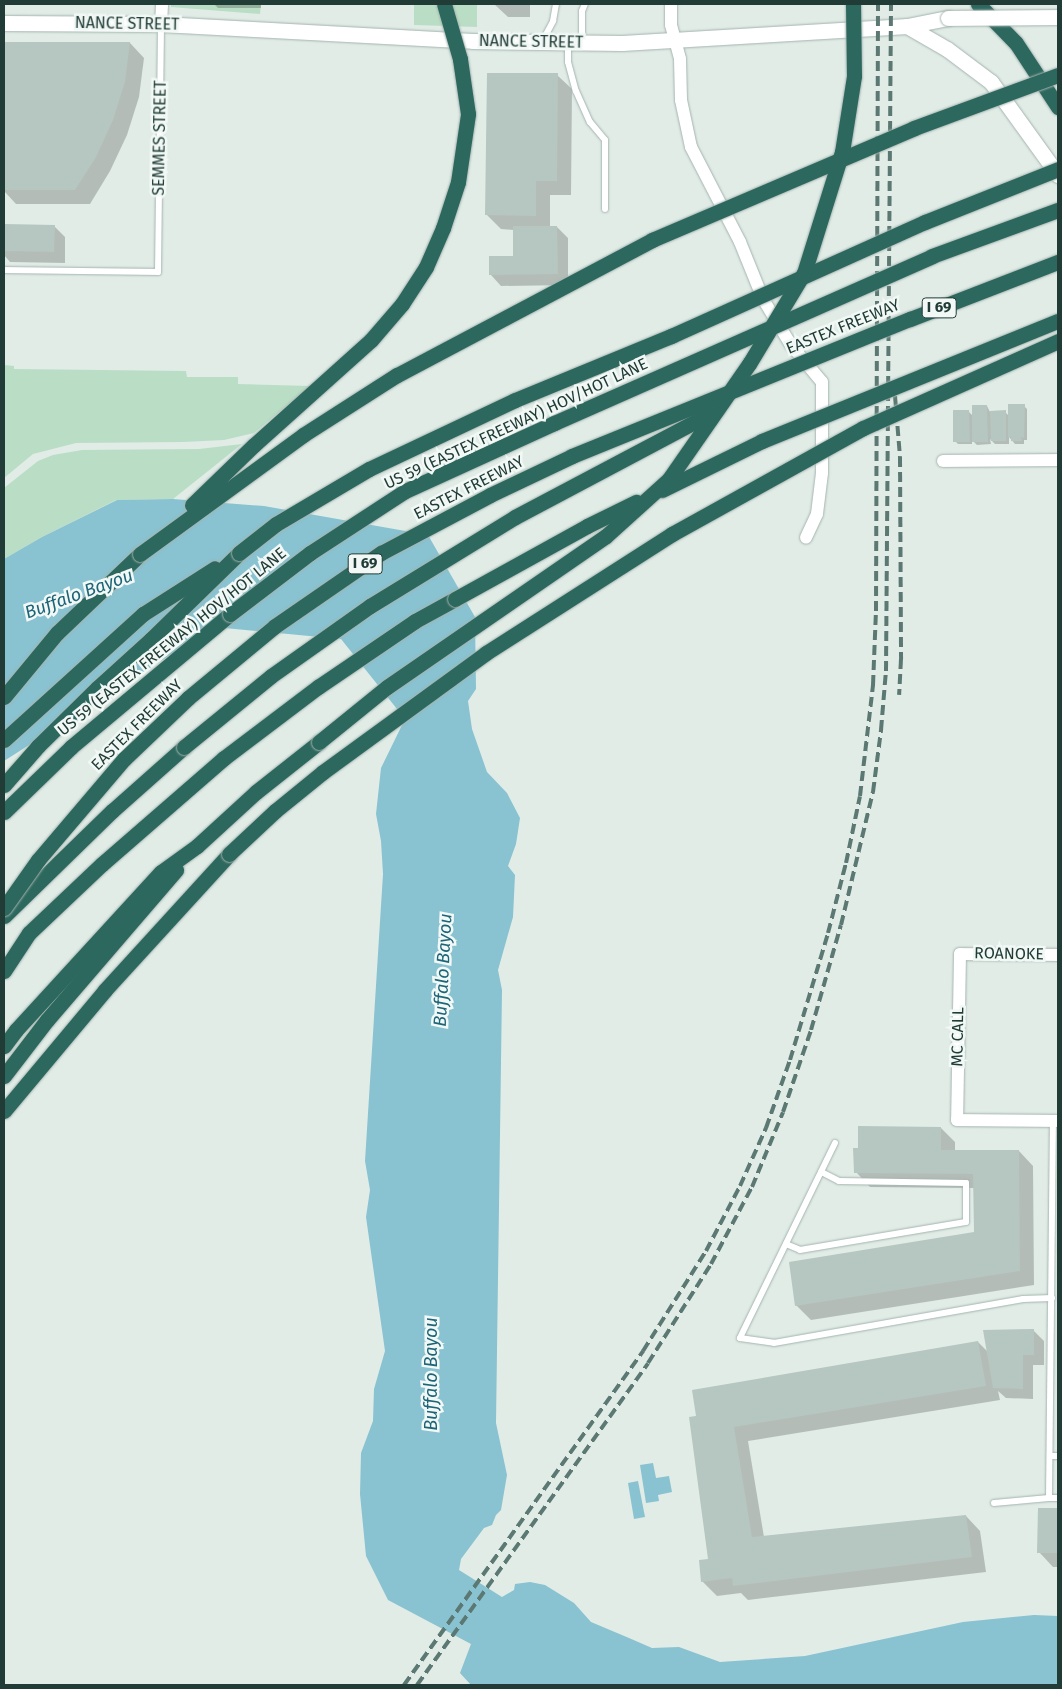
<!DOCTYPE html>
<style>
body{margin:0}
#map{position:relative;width:1062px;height:1689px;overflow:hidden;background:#e1ece7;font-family:"Fira Sans",sans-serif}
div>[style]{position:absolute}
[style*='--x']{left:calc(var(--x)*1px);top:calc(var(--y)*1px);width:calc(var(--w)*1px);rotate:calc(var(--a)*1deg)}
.green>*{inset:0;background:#baddc5}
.water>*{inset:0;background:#89c2d1}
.shadow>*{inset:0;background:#0003}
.building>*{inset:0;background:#b6c6c0}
.roads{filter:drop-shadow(0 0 1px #a4b4ae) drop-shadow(0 0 1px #a4b4ae)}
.service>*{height:6px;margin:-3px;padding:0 3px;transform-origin:3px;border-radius:3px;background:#fff}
.minor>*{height:12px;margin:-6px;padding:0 6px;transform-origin:6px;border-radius:6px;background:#fff}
.tertiary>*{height:15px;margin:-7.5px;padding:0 7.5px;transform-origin:7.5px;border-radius:7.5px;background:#fff}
.motorway>*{height:15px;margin:-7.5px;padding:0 7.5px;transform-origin:7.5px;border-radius:7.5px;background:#2d685f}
.rail>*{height:4px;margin-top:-2px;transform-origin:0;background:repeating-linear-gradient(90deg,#5c7872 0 10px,transparent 0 15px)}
.bridges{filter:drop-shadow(0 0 1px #a4b4ae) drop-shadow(0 0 1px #a4b4ae)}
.tertiary-bridge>*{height:15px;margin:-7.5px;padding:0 7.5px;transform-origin:7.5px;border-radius:7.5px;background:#fff}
.motorway-bridge>*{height:15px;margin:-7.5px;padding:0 7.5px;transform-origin:7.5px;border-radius:7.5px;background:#2d685f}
span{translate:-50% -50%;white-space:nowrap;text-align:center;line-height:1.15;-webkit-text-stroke:5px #f1f8f5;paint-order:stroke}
.shield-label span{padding:1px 4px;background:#f1f8f5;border:1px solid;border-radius:4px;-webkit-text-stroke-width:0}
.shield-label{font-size:15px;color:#213c36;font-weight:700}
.street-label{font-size:16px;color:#213c36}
.water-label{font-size:18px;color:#1c6478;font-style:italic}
.frame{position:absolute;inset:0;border:5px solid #213c36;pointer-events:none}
</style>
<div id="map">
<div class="green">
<i style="clip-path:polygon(171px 4px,261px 4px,260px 14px,171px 7px)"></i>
<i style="clip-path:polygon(414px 4px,477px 4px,477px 27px,414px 25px)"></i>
<i style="clip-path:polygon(4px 365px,14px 366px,14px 369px,186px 371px,187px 377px,238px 377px,238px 384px,310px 386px,254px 433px,224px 440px,183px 442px,76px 443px,33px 454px,4px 478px)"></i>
<i style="clip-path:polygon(242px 444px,173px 499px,116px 500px,42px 537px,4px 559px,4px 488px,38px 461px,53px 455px,82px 450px,199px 449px)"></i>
</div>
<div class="water">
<i style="clip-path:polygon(173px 499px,264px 506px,428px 535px,475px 617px,476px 689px,468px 701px,472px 729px,487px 772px,507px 793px,520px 818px,516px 844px,508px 866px,515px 875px,513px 917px,498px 970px,502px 990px,496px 1423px,507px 1475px,501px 1510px,496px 1515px,492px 1525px,484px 1528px,461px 1559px,459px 1570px,502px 1597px,514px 1590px,515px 1584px,530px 1582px,545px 1585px,574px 1603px,591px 1622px,629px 1638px,652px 1648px,679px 1647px,720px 1662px,805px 1656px,963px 1622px,1034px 1615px,1058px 1616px,1058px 1685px,471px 1685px,460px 1673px,471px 1644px,388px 1600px,366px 1556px,360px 1494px,361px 1453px,373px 1421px,374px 1389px,385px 1351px,366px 1217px,370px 1190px,365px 1161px,383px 874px,381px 841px,376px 814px,381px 768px,405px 719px,341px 639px,214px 627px,4px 761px,4px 559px,42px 537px,117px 500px)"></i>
<i style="clip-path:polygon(653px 1463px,656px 1478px,669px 1476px,672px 1492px,658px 1495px,659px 1501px,646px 1503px,640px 1465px)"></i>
<i style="clip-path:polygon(638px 1481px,645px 1517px,634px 1519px,628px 1483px)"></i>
</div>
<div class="shadow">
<i style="clip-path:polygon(214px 4px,261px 4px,261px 8px,218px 8px)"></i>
<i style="clip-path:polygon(494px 4px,530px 4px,530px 17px,508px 17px)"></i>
<i style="clip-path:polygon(4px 43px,130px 43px,144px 58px,139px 97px,127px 135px,110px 171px,90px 204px,16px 204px,4px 191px)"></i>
<i style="clip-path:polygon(557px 75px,572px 89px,571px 195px,550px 195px,550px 227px,557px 227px,568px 238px,568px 285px,501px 286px,491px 275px,515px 257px,514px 230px,501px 229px,487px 215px)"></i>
<i style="clip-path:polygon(4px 225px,54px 226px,65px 237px,65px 263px,10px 262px,4px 255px)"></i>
<i style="clip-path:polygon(987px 406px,990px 412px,1005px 412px,1009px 416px,1024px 406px,1027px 409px,1027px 440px,1024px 440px,1024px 444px,1015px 444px,1009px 437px,1009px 444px,995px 444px,990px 439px,991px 444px,977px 445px,972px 440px,972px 444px,958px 444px,955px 441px,969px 412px,973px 416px)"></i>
<i style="clip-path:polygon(941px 1128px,955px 1142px,955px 1151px,1019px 1151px,1033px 1166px,1034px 1285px,811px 1320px,796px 1305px,975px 1233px,975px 1188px,870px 1187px,856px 1172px)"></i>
<i style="clip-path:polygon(1033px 1330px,1044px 1341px,1044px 1365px,1033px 1365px,1033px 1399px,1006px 1398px,998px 1391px,1000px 1400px,748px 1441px,764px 1537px,966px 1516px,980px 1531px,986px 1572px,748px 1600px,741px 1593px,717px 1596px,702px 1581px,710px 1560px,690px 1418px,978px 1342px,989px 1353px)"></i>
<i style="clip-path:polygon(1039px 1509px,1058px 1509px,1058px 1567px,1053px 1567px,1039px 1552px)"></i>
</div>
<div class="building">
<i style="clip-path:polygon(4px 42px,130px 42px,125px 82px,113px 120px,96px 157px,75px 190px,4px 190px)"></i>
<i style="clip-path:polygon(487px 73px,558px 73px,557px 181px,536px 181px,536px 216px,485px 215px)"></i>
<i style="clip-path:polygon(4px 224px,55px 225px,54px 252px,4px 251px)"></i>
<i style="clip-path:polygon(513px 226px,557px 226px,558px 274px,489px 275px,489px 256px,513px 256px)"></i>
<i style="clip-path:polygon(1008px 404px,1025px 404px,1024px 438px,1021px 437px,1022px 441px,1011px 441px,1011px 437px,1008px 437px)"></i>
<i style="clip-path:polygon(972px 405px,987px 405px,988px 442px,972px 442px)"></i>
<i style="clip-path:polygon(953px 410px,969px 410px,970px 442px,953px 442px)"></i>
<i style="clip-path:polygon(1006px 410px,1006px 441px,991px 441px,990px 411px)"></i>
<i style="clip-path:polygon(858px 1126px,941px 1127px,941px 1150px,1019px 1150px,1020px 1271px,795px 1306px,789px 1262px,974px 1232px,973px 1174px,854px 1173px,853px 1148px,858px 1148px)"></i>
<i style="clip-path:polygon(1034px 1329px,1034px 1355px,1023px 1355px,1023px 1389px,993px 1388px,983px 1330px)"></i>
<i style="clip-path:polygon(978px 1341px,986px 1386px,734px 1427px,752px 1537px,966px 1515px,972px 1557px,733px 1586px,732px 1578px,701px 1582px,699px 1560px,708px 1559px,689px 1417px,696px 1416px,692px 1390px)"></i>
<i style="clip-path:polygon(1038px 1508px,1058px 1508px,1058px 1553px,1037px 1553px)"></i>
</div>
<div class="roads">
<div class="service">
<i style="--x:542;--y:42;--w:24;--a:-62"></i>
<i style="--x:553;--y:21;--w:17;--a:-80"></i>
<i style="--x:582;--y:42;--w:31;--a:-90"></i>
<i style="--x:582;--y:11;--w:8;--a:-67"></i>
<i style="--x:568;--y:43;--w:19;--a:90"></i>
<i style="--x:568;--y:62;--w:30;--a:75"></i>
<i style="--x:576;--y:91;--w:34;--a:66"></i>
<i style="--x:590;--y:122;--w:23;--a:50"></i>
<i style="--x:605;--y:140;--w:69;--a:90"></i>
<i style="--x:4;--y:270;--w:154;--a:0.7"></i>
<i style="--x:158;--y:272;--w:247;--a:-89.3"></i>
<i style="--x:835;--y:1143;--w:217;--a:116"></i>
<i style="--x:740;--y:1338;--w:34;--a:8"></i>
<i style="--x:774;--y:1343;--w:253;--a:-10"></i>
<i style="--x:1023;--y:1299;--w:29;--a:-2"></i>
<i style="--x:786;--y:1244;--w:15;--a:23"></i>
<i style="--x:800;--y:1250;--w:168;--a:-9.6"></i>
<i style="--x:966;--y:1222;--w:39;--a:-90"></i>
<i style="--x:966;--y:1183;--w:127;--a:-179.1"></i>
<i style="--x:839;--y:1181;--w:20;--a:-153"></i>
<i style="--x:1050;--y:1456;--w:8;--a:0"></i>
<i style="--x:1049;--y:1498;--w:9;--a:0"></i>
<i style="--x:994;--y:1503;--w:55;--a:-5.2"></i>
<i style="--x:1049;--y:1498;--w:377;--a:-89.4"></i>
</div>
<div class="minor">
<i style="--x:671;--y:4;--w:21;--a:90"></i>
<i style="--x:671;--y:25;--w:35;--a:75"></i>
<i style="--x:680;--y:59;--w:41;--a:88.6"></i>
<i style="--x:681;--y:100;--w:48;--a:78"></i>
<i style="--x:691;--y:147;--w:107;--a:62.7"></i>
<i style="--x:740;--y:242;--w:61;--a:68"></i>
<i style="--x:763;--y:299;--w:54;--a:58.7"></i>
<i style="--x:791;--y:345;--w:48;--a:50"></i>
<i style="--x:822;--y:382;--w:91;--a:90"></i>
<i style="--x:822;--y:473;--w:41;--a:97"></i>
<i style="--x:817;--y:514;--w:26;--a:115"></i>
<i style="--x:161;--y:24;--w:20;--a:-87"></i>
<i style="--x:943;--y:461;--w:115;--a:-0.5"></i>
<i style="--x:1058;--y:955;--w:98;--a:-179.4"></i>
<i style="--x:960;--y:954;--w:166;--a:91"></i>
<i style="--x:957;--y:1120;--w:101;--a:0.6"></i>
</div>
<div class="tertiary">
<i style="--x:4;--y:23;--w:157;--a:0.4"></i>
<i style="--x:161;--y:24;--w:312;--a:3.1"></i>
<i style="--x:473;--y:41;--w:149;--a:0.8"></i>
<i style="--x:622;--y:43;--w:286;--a:-3.4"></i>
<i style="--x:907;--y:26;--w:42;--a:-11"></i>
<i style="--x:907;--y:26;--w:46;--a:29.9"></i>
<i style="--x:947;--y:49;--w:55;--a:36.9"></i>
<i style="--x:991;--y:82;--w:115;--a:54.2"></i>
</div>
<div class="motorway">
<i style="--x:978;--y:4;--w:54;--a:45.7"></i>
<i style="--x:1016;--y:43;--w:77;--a:56.7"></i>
<i style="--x:4;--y:697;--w:83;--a:-50.4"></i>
<i style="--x:57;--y:633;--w:115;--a:-43.6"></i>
<i style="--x:4;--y:740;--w:188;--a:-42.2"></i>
<i style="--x:143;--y:614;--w:85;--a:-32.6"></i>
<i style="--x:4;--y:785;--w:52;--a:-48.9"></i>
<i style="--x:38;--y:746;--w:83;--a:-44.5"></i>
<i style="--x:97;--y:688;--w:73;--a:-42.2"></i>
<i style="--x:151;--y:639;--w:123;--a:-44.3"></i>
<i style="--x:4;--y:812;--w:93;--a:-44.1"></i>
<i style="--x:71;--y:747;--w:207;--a:-39.9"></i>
<i style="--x:4;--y:916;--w:151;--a:-44.2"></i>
<i style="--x:112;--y:811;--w:96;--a:-41.6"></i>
<i style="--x:4;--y:971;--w:45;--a:-56.7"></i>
<i style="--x:29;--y:933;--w:100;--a:-43.4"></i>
<i style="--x:102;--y:864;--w:162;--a:-41"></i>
<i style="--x:224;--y:758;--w:118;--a:-37.1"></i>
<i style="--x:318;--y:687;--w:117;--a:-34.2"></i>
<i style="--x:415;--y:621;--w:46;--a:-28.8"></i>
<i style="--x:4;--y:1046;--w:20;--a:-53"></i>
<i style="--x:16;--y:1030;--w:214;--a:-47.5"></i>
<i style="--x:161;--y:872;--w:44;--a:-35.8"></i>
<i style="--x:197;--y:846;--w:80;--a:-42.5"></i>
<i style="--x:256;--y:792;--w:80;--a:-38.4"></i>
<i style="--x:4;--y:1076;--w:71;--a:-52.5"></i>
<i style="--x:47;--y:1020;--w:198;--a:-49.3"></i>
<i style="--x:4;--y:1111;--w:158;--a:-50.1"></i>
<i style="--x:105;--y:990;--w:184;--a:-47.6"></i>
</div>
</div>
<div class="rail">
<i style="--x:895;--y:396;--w:61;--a:85.3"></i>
<i style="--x:900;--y:457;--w:202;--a:89.7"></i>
<i style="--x:901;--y:659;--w:36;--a:93"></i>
<i style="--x:404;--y:1685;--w:411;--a:-54.4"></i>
<i style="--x:643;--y:1351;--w:118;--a:-57.8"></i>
<i style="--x:706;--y:1251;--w:73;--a:-62.4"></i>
<i style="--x:740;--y:1186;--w:64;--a:-65.9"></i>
<i style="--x:766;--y:1128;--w:72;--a:-70.6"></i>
<i style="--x:790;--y:1060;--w:133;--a:-73.3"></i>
<i style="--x:828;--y:933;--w:72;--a:-75.6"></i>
<i style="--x:846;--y:863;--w:68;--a:-78.2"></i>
<i style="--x:860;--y:796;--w:112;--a:-83.3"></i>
<i style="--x:873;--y:685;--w:74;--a:-87.7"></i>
<i style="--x:876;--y:611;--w:607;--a:-89.81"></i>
<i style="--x:417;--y:1685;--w:396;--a:-54.3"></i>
<i style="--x:648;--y:1363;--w:117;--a:-57.5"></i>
<i style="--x:711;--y:1264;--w:87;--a:-62"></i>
<i style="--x:752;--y:1187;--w:81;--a:-67.5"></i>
<i style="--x:783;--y:1112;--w:87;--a:-71.1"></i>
<i style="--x:811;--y:1030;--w:109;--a:-74.1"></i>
<i style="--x:841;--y:925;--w:137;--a:-76.5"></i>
<i style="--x:873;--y:792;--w:63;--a:-82.6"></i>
<i style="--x:881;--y:730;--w:59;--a:-85.2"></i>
<i style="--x:886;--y:671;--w:667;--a:-89.57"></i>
</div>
<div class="bridges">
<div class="tertiary-bridge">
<i style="--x:948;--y:18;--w:110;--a:-0.5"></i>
</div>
<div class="motorway-bridge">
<i style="--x:662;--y:490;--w:111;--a:-26.1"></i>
<i style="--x:762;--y:441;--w:319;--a:-22.1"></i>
<i style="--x:192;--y:505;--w:86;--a:-44.1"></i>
<i style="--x:254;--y:445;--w:157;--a:-41.9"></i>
<i style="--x:371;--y:340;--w:48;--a:-49.3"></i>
<i style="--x:402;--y:304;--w:44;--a:-57"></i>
<i style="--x:426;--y:267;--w:43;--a:-66.4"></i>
<i style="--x:443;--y:228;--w:48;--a:-71.9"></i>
<i style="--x:458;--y:182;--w:69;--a:-81.6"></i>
<i style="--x:468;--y:114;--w:56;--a:-98.3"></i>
<i style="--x:460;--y:59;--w:57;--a:-106.2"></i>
<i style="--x:239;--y:553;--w:47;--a:-38.1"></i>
<i style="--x:276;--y:524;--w:108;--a:-30.6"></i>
<i style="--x:369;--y:469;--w:161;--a:-25.3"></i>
<i style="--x:515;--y:400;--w:169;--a:-22.3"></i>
<i style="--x:671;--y:336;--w:278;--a:-24.2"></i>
<i style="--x:925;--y:222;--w:143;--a:-21.7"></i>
<i style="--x:140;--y:554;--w:202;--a:-36.1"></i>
<i style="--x:303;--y:435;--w:112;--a:-32.6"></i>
<i style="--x:397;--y:375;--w:289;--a:-27.9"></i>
<i style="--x:652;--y:240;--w:285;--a:-23.1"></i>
<i style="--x:914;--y:128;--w:153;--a:-20.2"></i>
<i style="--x:455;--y:599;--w:151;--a:-28.9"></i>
<i style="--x:587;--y:526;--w:55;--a:-26.1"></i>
<i style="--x:230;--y:614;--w:101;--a:-37.3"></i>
<i style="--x:310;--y:553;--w:113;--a:-33.1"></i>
<i style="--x:405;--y:491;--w:164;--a:-24.5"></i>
<i style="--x:554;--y:423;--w:413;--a:-23.8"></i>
<i style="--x:932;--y:256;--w:134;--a:-20.1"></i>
<i style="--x:319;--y:742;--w:87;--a:-39"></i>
<i style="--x:387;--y:687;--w:266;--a:-34.6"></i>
<i style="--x:606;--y:536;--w:85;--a:-42.1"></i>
<i style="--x:669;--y:479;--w:140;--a:-55.2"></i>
<i style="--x:749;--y:364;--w:106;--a:-58.9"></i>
<i style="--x:804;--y:273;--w:127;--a:-72.6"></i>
<i style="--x:842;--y:152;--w:77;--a:-81"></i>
<i style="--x:854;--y:76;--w:72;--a:-90.8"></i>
<i style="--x:184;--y:747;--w:112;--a:-39.2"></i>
<i style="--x:271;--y:676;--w:121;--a:-35.3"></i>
<i style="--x:370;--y:606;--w:170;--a:-31.5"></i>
<i style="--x:515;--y:517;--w:224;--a:-27.9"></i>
<i style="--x:229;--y:854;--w:63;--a:-43.1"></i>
<i style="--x:275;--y:811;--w:62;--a:-39.1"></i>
<i style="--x:323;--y:772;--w:202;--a:-36.1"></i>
<i style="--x:486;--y:653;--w:221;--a:-32.6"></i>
<i style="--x:672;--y:534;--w:218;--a:-29"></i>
<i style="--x:863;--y:428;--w:214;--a:-24"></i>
<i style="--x:4;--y:908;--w:59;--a:-54.7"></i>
<i style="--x:38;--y:860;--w:133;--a:-49.6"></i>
<i style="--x:124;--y:759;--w:88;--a:-43.6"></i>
<i style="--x:188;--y:698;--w:113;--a:-39.6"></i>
<i style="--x:275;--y:626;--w:129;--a:-34.6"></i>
<i style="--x:381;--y:553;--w:123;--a:-28"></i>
<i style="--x:490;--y:495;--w:91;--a:-25.4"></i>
<i style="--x:572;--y:456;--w:365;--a:-22.1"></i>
<i style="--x:910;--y:319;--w:159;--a:-21.1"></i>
</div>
</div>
<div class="shield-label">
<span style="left:939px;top:308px">I 69</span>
<span style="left:365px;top:564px">I 69</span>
</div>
<div class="street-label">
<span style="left:127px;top:24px;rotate:1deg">NANCE STREET</span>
<span style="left:531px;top:42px;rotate:1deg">NANCE STREET</span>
<span style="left:160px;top:138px;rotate:-89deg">SEMMES STREET</span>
<span style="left:843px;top:327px;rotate:-22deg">EASTEX FREEWAY</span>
<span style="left:516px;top:424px;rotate:-25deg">US 59 (EASTEX FREEWAY) HOV/HOT LANE</span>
<span style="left:469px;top:488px;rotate:-27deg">EASTEX FREEWAY</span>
<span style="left:172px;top:642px;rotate:-39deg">US 59 (EASTEX FREEWAY) HOV/HOT LANE</span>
<span style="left:137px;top:725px;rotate:-45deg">EASTEX FREEWAY</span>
<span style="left:1009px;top:954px;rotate:1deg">ROANOKE</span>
<span style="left:958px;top:1037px;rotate:-89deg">MC CALL</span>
</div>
<div class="water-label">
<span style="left:79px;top:594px;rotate:-20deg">Buffalo Bayou</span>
<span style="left:443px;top:970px;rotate:-87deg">Buffalo Bayou</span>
<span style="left:431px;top:1374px;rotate:-90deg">Buffalo Bayou</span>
</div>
<div class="frame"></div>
</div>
